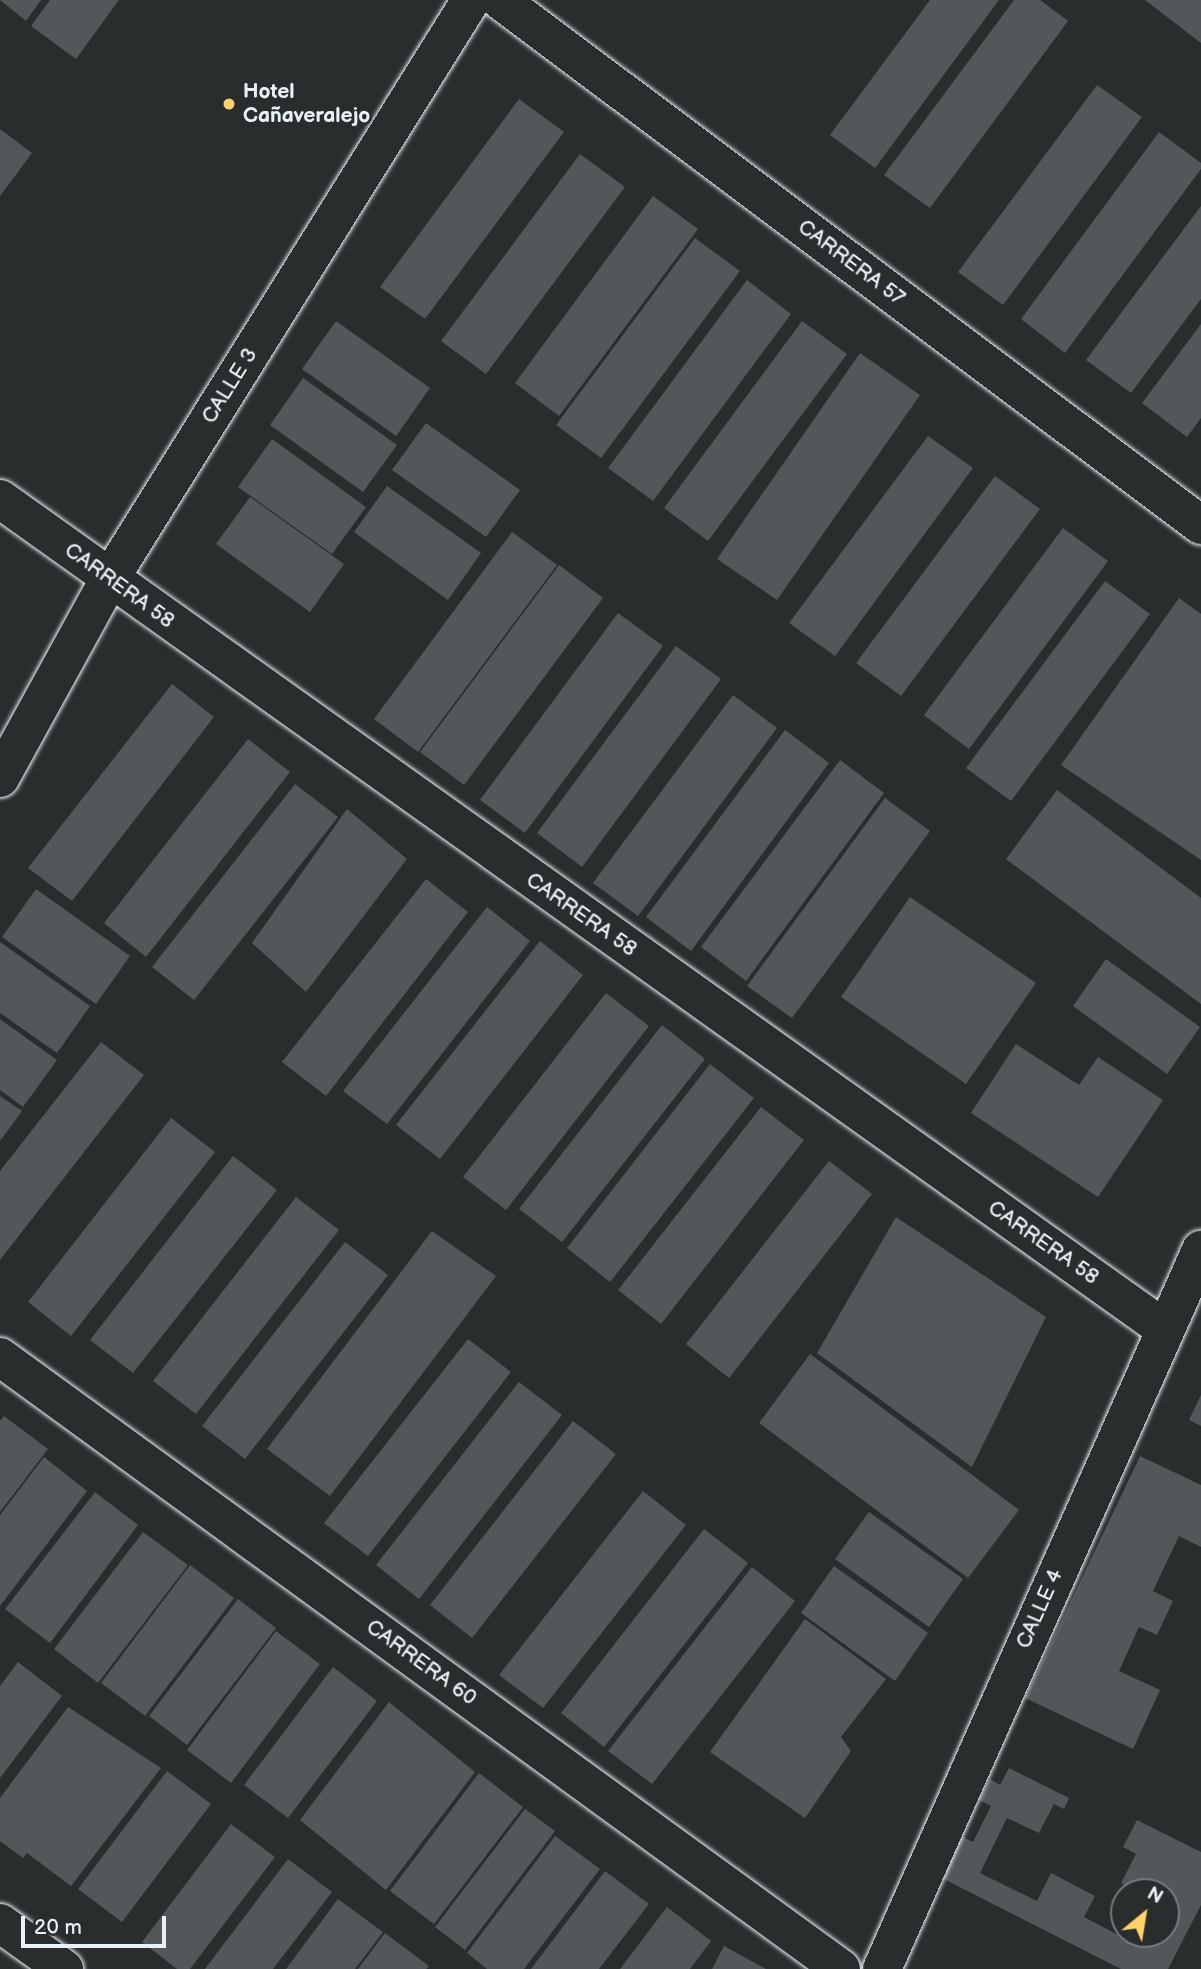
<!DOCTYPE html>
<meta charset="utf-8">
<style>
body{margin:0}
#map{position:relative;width:1201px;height:1969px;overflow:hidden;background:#2a2d2e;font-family:"Balsamiq Sans",sans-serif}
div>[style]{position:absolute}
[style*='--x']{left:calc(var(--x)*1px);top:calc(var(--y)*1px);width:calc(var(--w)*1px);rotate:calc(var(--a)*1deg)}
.building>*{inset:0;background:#535759}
.roads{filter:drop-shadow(0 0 2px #e8f1f8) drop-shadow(0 0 2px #e8f1f8)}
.minor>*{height:38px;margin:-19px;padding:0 19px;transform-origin:19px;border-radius:19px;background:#2a2d2e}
.tertiary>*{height:38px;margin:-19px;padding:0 19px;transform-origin:19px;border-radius:19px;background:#2a2d2e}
.dots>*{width:19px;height:19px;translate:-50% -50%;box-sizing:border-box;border:4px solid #2a2d2e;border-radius:50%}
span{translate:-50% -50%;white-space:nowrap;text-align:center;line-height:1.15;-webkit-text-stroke:5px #2a2d2e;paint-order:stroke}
.poi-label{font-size:21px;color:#e8f1f8;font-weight:700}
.left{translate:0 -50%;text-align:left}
.street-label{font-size:21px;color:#e8f1f8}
.north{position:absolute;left:1110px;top:1878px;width:70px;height:70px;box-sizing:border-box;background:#2a2d2e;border:2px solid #767b7f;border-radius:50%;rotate:30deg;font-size:19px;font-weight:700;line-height:28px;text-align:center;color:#e8f1f8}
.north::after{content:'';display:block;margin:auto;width:24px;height:32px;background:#ffd166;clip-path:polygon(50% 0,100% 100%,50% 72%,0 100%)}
.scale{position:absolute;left:21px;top:1916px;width:145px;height:32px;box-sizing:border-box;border:4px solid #e8f1f8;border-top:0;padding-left:9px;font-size:21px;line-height:24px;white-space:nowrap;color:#e8f1f8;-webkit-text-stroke:5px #2a2d2e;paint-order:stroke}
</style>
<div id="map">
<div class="building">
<i style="clip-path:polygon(0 0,41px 0,26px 21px)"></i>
<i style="clip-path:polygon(50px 0,119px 0,76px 59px,31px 26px)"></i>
<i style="clip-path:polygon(930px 0,999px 0,875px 168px,830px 135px)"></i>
<i style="clip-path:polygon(1014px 0,1040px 0,1068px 21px,930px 208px,884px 175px)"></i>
<i style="clip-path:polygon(1145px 0,1201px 0,1201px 43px)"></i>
<i style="clip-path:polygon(1097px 85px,1142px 117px,1003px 305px,958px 272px)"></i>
<i style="clip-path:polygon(519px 99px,564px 132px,425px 319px,380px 287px)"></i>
<i style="clip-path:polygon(0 129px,32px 153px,0 196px)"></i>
<i style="clip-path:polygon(1159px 132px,1201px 163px,1201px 169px,1065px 353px,1021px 319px)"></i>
<i style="clip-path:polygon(580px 154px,625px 187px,486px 374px,441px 341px)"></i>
<i style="clip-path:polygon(653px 196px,698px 229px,559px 416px,515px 383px)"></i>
<i style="clip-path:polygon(1201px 206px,1201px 299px,1131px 393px,1086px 360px)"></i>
<i style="clip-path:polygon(695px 238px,740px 271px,601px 458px,556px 425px)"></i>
<i style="clip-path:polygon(747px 280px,791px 314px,653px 501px,608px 468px)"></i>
<i style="clip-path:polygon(336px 321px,430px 388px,396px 436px,302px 369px)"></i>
<i style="clip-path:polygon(802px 321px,847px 354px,708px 541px,664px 508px)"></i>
<i style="clip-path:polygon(1201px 324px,1201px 418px,1187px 437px,1142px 403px)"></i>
<i style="clip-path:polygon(860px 353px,920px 395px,777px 600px,717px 559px)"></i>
<i style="clip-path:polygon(303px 378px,397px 445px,363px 492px,270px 425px)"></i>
<i style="clip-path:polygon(426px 423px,520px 490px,486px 537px,392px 470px)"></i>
<i style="clip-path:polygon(928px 436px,973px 468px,835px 656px,789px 623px)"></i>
<i style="clip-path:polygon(272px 439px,366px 507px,332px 554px,238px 487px)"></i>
<i style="clip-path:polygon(995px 476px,1040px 509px,901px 696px,856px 663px)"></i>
<i style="clip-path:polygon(387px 486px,481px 553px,448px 600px,354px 532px)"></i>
<i style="clip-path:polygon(250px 497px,344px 564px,310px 612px,216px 544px)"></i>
<i style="clip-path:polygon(1063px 528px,1108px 561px,969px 749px,924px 715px)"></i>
<i style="clip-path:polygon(512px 532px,557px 565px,418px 752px,374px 719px)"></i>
<i style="clip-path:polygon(559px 565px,603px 598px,464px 785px,420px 752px)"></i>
<i style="clip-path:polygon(1105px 581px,1150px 614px,1011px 801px,966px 768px)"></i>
<i style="clip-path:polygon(1179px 598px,1201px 614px,1201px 860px,1061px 765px)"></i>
<i style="clip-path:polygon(618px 613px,663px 646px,525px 833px,480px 800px)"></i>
<i style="clip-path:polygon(676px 646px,721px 679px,582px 867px,537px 833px)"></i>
<i style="clip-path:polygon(172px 684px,214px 717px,72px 901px,28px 868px)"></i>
<i style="clip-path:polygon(733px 695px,777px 728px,638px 916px,593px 883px)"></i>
<i style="clip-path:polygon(785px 730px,829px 763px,691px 951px,646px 917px)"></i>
<i style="clip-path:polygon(248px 739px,290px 772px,146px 957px,104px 923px)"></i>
<i style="clip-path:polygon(840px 760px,884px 793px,746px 981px,701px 947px)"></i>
<i style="clip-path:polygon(295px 784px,338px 817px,194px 1000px,152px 967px)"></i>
<i style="clip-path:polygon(1057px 790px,1201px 898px,1201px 1004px,1006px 859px)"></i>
<i style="clip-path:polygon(885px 798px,930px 831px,792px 1018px,747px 986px)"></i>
<i style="clip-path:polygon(347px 809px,407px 859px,306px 992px,252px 943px)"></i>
<i style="clip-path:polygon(426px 879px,468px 912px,326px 1096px,282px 1062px)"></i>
<i style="clip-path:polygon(36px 889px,130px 956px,96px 1004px,2px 937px)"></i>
<i style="clip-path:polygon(910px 897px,1036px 983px,966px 1084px,841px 997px)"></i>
<i style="clip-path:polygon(487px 907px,530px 941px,387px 1124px,343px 1091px)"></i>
<i style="clip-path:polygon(540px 941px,583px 975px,440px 1159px,396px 1125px)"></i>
<i style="clip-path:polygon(0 942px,90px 1006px,57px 1053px,0 1013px)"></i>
<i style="clip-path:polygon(1106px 959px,1200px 1027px,1167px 1074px,1073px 1006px)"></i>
<i style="clip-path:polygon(606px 993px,649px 1026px,506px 1210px,463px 1177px)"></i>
<i style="clip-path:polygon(0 1019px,57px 1060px,23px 1107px,0 1090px)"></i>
<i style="clip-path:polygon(662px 1025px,705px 1059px,562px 1242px,519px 1209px)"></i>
<i style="clip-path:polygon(101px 1042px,144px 1075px,0 1260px,0 1171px)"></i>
<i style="clip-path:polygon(1016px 1044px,1079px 1085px,1098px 1057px,1163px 1100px,1098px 1197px,971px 1113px)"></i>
<i style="clip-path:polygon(710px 1064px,754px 1098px,610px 1282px,567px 1248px)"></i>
<i style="clip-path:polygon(0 1096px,22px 1111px,0 1141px)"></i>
<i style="clip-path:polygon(761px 1107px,804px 1140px,661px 1324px,618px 1290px)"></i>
<i style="clip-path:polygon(171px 1118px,215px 1152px,71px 1336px,28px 1302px)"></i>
<i style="clip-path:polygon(233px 1156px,277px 1190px,133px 1373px,90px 1340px)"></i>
<i style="clip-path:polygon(829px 1161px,872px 1194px,729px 1378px,686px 1344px)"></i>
<i style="clip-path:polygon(296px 1197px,339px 1230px,196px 1414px,153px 1381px)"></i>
<i style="clip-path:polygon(896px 1217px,1046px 1317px,972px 1467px,817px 1353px)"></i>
<i style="clip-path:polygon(432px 1231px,496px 1276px,330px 1496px,267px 1449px)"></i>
<i style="clip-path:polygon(345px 1242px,388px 1275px,245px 1459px,202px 1426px)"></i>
<i style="clip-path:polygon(468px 1339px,511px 1372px,368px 1556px,324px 1523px)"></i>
<i style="clip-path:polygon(810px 1354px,1019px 1510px,968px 1578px,759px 1423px)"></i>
<i style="clip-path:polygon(519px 1382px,562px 1415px,419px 1599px,376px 1565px)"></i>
<i style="clip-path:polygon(1201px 1395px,1201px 1426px,1189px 1420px)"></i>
<i style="clip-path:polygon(4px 1416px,48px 1449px,0 1512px,0 1421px)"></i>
<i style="clip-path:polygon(573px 1421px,616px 1454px,472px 1638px,430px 1605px)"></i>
<i style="clip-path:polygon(1140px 1456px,1201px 1485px,1201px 1547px,1179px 1536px,1153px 1591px,1173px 1601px,1157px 1635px,1139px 1627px,1119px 1671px,1160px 1690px,1133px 1749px,1025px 1698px)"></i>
<i style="clip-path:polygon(44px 1457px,87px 1491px,0 1606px,0 1515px)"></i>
<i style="clip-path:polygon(643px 1491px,686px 1525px,543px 1708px,499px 1675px)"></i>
<i style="clip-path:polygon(95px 1492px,138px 1525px,50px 1643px,5px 1609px)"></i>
<i style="clip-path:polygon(869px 1512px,963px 1579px,929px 1627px,835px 1559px)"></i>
<i style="clip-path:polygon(704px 1529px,748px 1563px,604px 1747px,561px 1713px)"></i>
<i style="clip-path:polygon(143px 1532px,188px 1565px,98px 1683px,54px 1649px)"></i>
<i style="clip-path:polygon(190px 1565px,234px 1598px,145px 1716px,101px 1683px)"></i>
<i style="clip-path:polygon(834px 1566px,928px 1633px,895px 1681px,801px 1613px)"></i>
<i style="clip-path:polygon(752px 1567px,795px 1601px,652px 1784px,608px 1751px)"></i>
<i style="clip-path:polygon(238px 1599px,276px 1628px,187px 1745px,149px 1716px)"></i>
<i style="clip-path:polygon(805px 1619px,886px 1679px,841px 1737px,851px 1751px,805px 1818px,710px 1752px)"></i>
<i style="clip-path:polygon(276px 1631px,320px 1664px,231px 1783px,187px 1750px)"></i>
<i style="clip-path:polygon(18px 1662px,62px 1696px,0 1778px,0 1686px)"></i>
<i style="clip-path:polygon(333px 1667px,377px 1701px,288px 1818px,244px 1785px)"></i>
<i style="clip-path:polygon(389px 1702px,475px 1772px,386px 1890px,300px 1820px)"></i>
<i style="clip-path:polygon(68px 1707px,161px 1768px,71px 1886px,27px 1853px,23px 1858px,0 1841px,0 1798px)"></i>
<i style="clip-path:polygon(1009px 1768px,1069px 1798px,1064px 1809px,1054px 1804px,1039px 1833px,1007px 1818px,980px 1873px,1037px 1901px,1051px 1873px,1095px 1896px,1084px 1917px,1141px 1947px,1147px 1934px,1166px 1934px,1166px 1892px,1140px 1892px,1121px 1883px,1136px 1854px,1123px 1847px,1137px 1820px,1201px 1852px,1201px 1905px,1168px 1969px,1121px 1969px,938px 1876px,959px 1835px,973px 1842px,991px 1806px,979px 1800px,990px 1779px,1000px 1785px)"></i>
<i style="clip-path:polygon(167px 1771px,211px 1804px,122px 1922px,78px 1889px)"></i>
<i style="clip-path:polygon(479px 1773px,523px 1807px,434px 1924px,390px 1891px)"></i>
<i style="clip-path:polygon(525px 1809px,555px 1831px,465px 1950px,435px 1927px)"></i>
<i style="clip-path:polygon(231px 1824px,275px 1857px,190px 1969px,177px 1969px,142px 1942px)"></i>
<i style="clip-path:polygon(555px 1836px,600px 1869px,524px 1969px,487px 1969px,467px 1953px)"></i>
<i style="clip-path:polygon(288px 1859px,332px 1892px,273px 1969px,205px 1969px)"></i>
<i style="clip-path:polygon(605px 1871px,649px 1904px,599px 1969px,531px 1969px)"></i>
<i style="clip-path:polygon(338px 1899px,383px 1932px,355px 1969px,286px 1969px)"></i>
<i style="clip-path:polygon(667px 1907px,711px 1941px,690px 1969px,620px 1969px)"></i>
<i style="clip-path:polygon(385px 1933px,429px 1966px,426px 1969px,358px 1969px)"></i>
<i style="clip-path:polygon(724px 1946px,766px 1969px,712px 1969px)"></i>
</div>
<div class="roads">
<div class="minor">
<i style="--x:500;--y:0;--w:876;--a:36.83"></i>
<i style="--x:0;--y:499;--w:1428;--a:35.48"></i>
<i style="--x:0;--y:1357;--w:1040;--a:36.04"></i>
<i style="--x:0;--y:1923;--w:79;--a:35.7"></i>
<i style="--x:882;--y:1969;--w:787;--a:-66.07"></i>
</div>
<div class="tertiary">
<i style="--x:0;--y:778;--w:226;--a:-61.2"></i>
<i style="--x:109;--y:580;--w:684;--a:-58.03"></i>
</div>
</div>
<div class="dots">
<i style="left:229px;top:104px;background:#ffd166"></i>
</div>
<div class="poi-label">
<span class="left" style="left:243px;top:104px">Hotel<br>Cañaveralejo</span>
</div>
<div class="street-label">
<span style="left:851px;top:263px;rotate:37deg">CARRERA 57</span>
<span style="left:230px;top:386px;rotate:-58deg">CALLE 3</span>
<span style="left:119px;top:586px;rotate:36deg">CARRERA 58</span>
<span style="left:581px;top:915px;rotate:35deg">CARRERA 58</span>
<span style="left:1043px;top:1243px;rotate:35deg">CARRERA 58</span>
<span style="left:1040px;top:1609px;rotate:-66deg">CALLE 4</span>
<span style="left:421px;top:1663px;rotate:36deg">CARRERA 60</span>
</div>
<div class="north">N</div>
<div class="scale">20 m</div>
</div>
